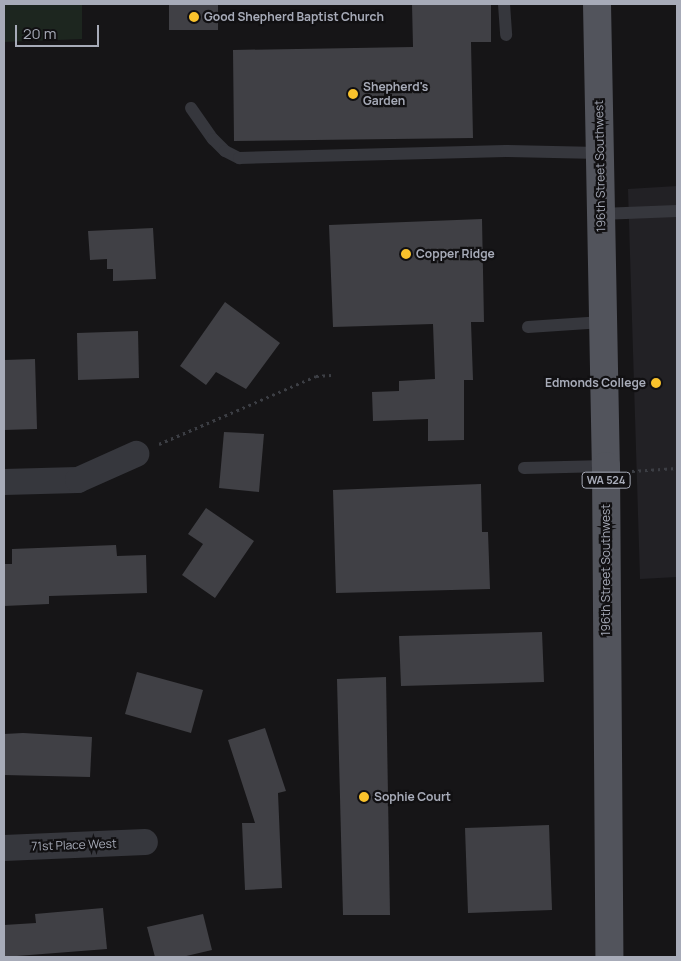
<!DOCTYPE html>
<style>
body{margin:0}
#map{position:relative;width:681px;height:961px;overflow:hidden;background:#161517;font-family:Manrope,sans-serif}
div>[style]{position:absolute}
[style*='--x']{left:calc(var(--x)*1px);top:calc(var(--y)*1px);width:calc(var(--w)*1px);rotate:calc(var(--a)*1deg)}
.built>*{inset:0;background:#222125}
.green>*{inset:0;background:#1d261f}
.building>*{inset:0;background:#404045}
.path>*{height:3px;margin-top:-1.5px;transform-origin:0;background:repeating-linear-gradient(90deg,#3c3e44 0 2.5px,transparent 0 6.5px)}
.service>*{height:12px;margin:-6px;padding:0 6px;transform-origin:6px;border-radius:6px;background:#36373d}
.minor>*{height:26px;margin:-13px;padding:0 13px;transform-origin:13px;border-radius:13px;background:#36373d}
.primary>*{height:28px;margin:-14px;padding:0 14px;transform-origin:14px;border-radius:14px;background:#52545c}
.dots>*{width:14px;height:14px;translate:-50% -50%;box-sizing:border-box;border:2px solid #111012;border-radius:50%}
span{translate:-50% -50%;white-space:nowrap;text-align:center;line-height:1.15;-webkit-text-stroke:4.5px #111012;paint-order:stroke}
.shield-label span{padding:1px 4px;background:#111012;border:1px solid;border-radius:4px;-webkit-text-stroke-width:0}
.shield-label{font-size:11px;color:#a7abb8;font-weight:700}
.poi-label{font-size:12px;color:#a7abb8;font-weight:700}
.left{translate:0 -50%;text-align:left}
.right{translate:-100% -50%;text-align:right}
.street-label{font-size:12px;color:#a7abb8}
.frame{position:absolute;inset:0;border:5px solid #a7abb8;pointer-events:none}
.scale{position:absolute;left:15px;top:25px;width:84px;height:22px;box-sizing:border-box;border:2px solid #a7abb8;border-top:0;padding-left:6px;font-size:15px;line-height:18px;white-space:nowrap;color:#a7abb8;-webkit-text-stroke:4px #111012;paint-order:stroke}
</style>
<div id="map">
<div class="built">
<i style="clip-path:polygon(677px 186px,677px 577px,640px 579px,628px 189px)"></i>
</div>
<div class="green">
<i style="clip-path:polygon(4px 4px,82px 4px,82px 39px,4px 42px)"></i>
</div>
<div class="building">
<i style="clip-path:polygon(169px 4px,218px 4px,218px 30px,169px 30px)"></i>
<i style="clip-path:polygon(412px 4px,491px 4px,491px 42px,471px 42px,473px 138px,234px 141px,233px 50px,413px 47px)"></i>
<i style="clip-path:polygon(482px 219px,484px 322px,471px 322px,473px 380px,464px 380px,464px 440px,428px 441px,428px 419px,373px 421px,372px 392px,399px 391px,399px 381px,435px 379px,433px 324px,333px 327px,329px 225px)"></i>
<i style="clip-path:polygon(153px 228px,156px 279px,113px 281px,113px 269px,107px 269px,107px 259px,90px 260px,88px 231px)"></i>
<i style="clip-path:polygon(225px 302px,280px 343px,246px 389px,216px 372px,206px 385px,180px 366px)"></i>
<i style="clip-path:polygon(138px 331px,139px 378px,78px 380px,77px 333px)"></i>
<i style="clip-path:polygon(35px 359px,37px 429px,4px 430px,4px 360px)"></i>
<i style="clip-path:polygon(224px 432px,264px 434px,259px 492px,219px 488px)"></i>
<i style="clip-path:polygon(481px 484px,482px 532px,488px 532px,490px 589px,336px 593px,333px 490px)"></i>
<i style="clip-path:polygon(206px 508px,254px 541px,215px 598px,182px 575px,203px 544px,188px 534px)"></i>
<i style="clip-path:polygon(116px 545px,117px 556px,146px 555px,147px 593px,49px 596px,49px 604px,4px 606px,4px 564px,12px 564px,12px 549px)"></i>
<i style="clip-path:polygon(542px 632px,544px 682px,401px 686px,399px 636px)"></i>
<i style="clip-path:polygon(137px 672px,203px 690px,191px 733px,125px 714px)"></i>
<i style="clip-path:polygon(386px 677px,390px 915px,343px 915px,337px 679px)"></i>
<i style="clip-path:polygon(265px 728px,286px 791px,278px 793px,282px 888px,245px 890px,242px 823px,255px 823px,228px 740px)"></i>
<i style="clip-path:polygon(23px 733px,92px 737px,90px 777px,4px 775px,4px 734px)"></i>
<i style="clip-path:polygon(549px 825px,552px 910px,468px 913px,465px 828px)"></i>
<i style="clip-path:polygon(103px 908px,107px 949px,4px 957px,4px 925px,36px 923px,35px 914px)"></i>
<i style="clip-path:polygon(203px 914px,212px 950px,182px 957px,155px 957px,147px 927px)"></i>
</div>
<div class="path">
<i style="--x:159;--y:444;--w:171;--a:-23.4"></i>
<i style="--x:316;--y:376;--w:15;--a:-4"></i>
<i style="--x:632;--y:471;--w:45;--a:-3.8"></i>
</div>
<div class="service">
<i style="--x:504;--y:4;--w:31;--a:86"></i>
<i style="--x:191;--y:108;--w:38;--a:55"></i>
<i style="--x:213;--y:139;--w:17;--a:45"></i>
<i style="--x:225;--y:151;--w:16;--a:27"></i>
<i style="--x:239;--y:158;--w:267;--a:-1.5"></i>
<i style="--x:506;--y:151;--w:93;--a:1.2"></i>
<i style="--x:600;--y:214;--w:77;--a:-2.2"></i>
<i style="--x:528;--y:327;--w:75;--a:-3.8"></i>
<i style="--x:524;--y:468;--w:82;--a:-1.4"></i>
</div>
<div class="minor">
<i style="--x:4;--y:482;--w:74;--a:-1.5"></i>
<i style="--x:78;--y:480;--w:64;--a:-24.1"></i>
<i style="--x:4;--y:848;--w:141;--a:-2.4"></i>
</div>
<div class="primary">
<i style="--x:597;--y:4;--w:462;--a:88.9"></i>
<i style="--x:606;--y:466;--w:491;--a:89.6"></i>
</div>
<div class="dots">
<i style="left:194px;top:17px;background:#f9c22c"></i>
<i style="left:353px;top:94px;background:#f9c22c"></i>
<i style="left:406px;top:254px;background:#f9c22c"></i>
<i style="left:656px;top:383px;background:#f9c22c"></i>
<i style="left:364px;top:797px;background:#f9c22c"></i>
</div>
<div class="shield-label">
<span style="left:606px;top:480px">WA 524</span>
</div>
<div class="poi-label">
<span class="left" style="left:204px;top:17px">Good Shepherd Baptist Church</span>
<span class="left" style="left:363px;top:94px">Shepherd's<br>Garden</span>
<span class="left" style="left:416px;top:254px">Copper Ridge</span>
<span class="right" style="left:646px;top:383px">Edmonds College</span>
<span class="left" style="left:374px;top:797px">Sophie Court</span>
</div>
<div class="street-label">
<span style="left:600px;top:166px;rotate:-91deg">196th Street Southwest</span>
<span style="left:606px;top:570px;rotate:-90deg">196th Street Southwest</span>
<span style="left:74px;top:845px;rotate:-2deg">71st Place West</span>
</div>
<div class="frame"></div>
<div class="scale">20 m</div>
</div>
